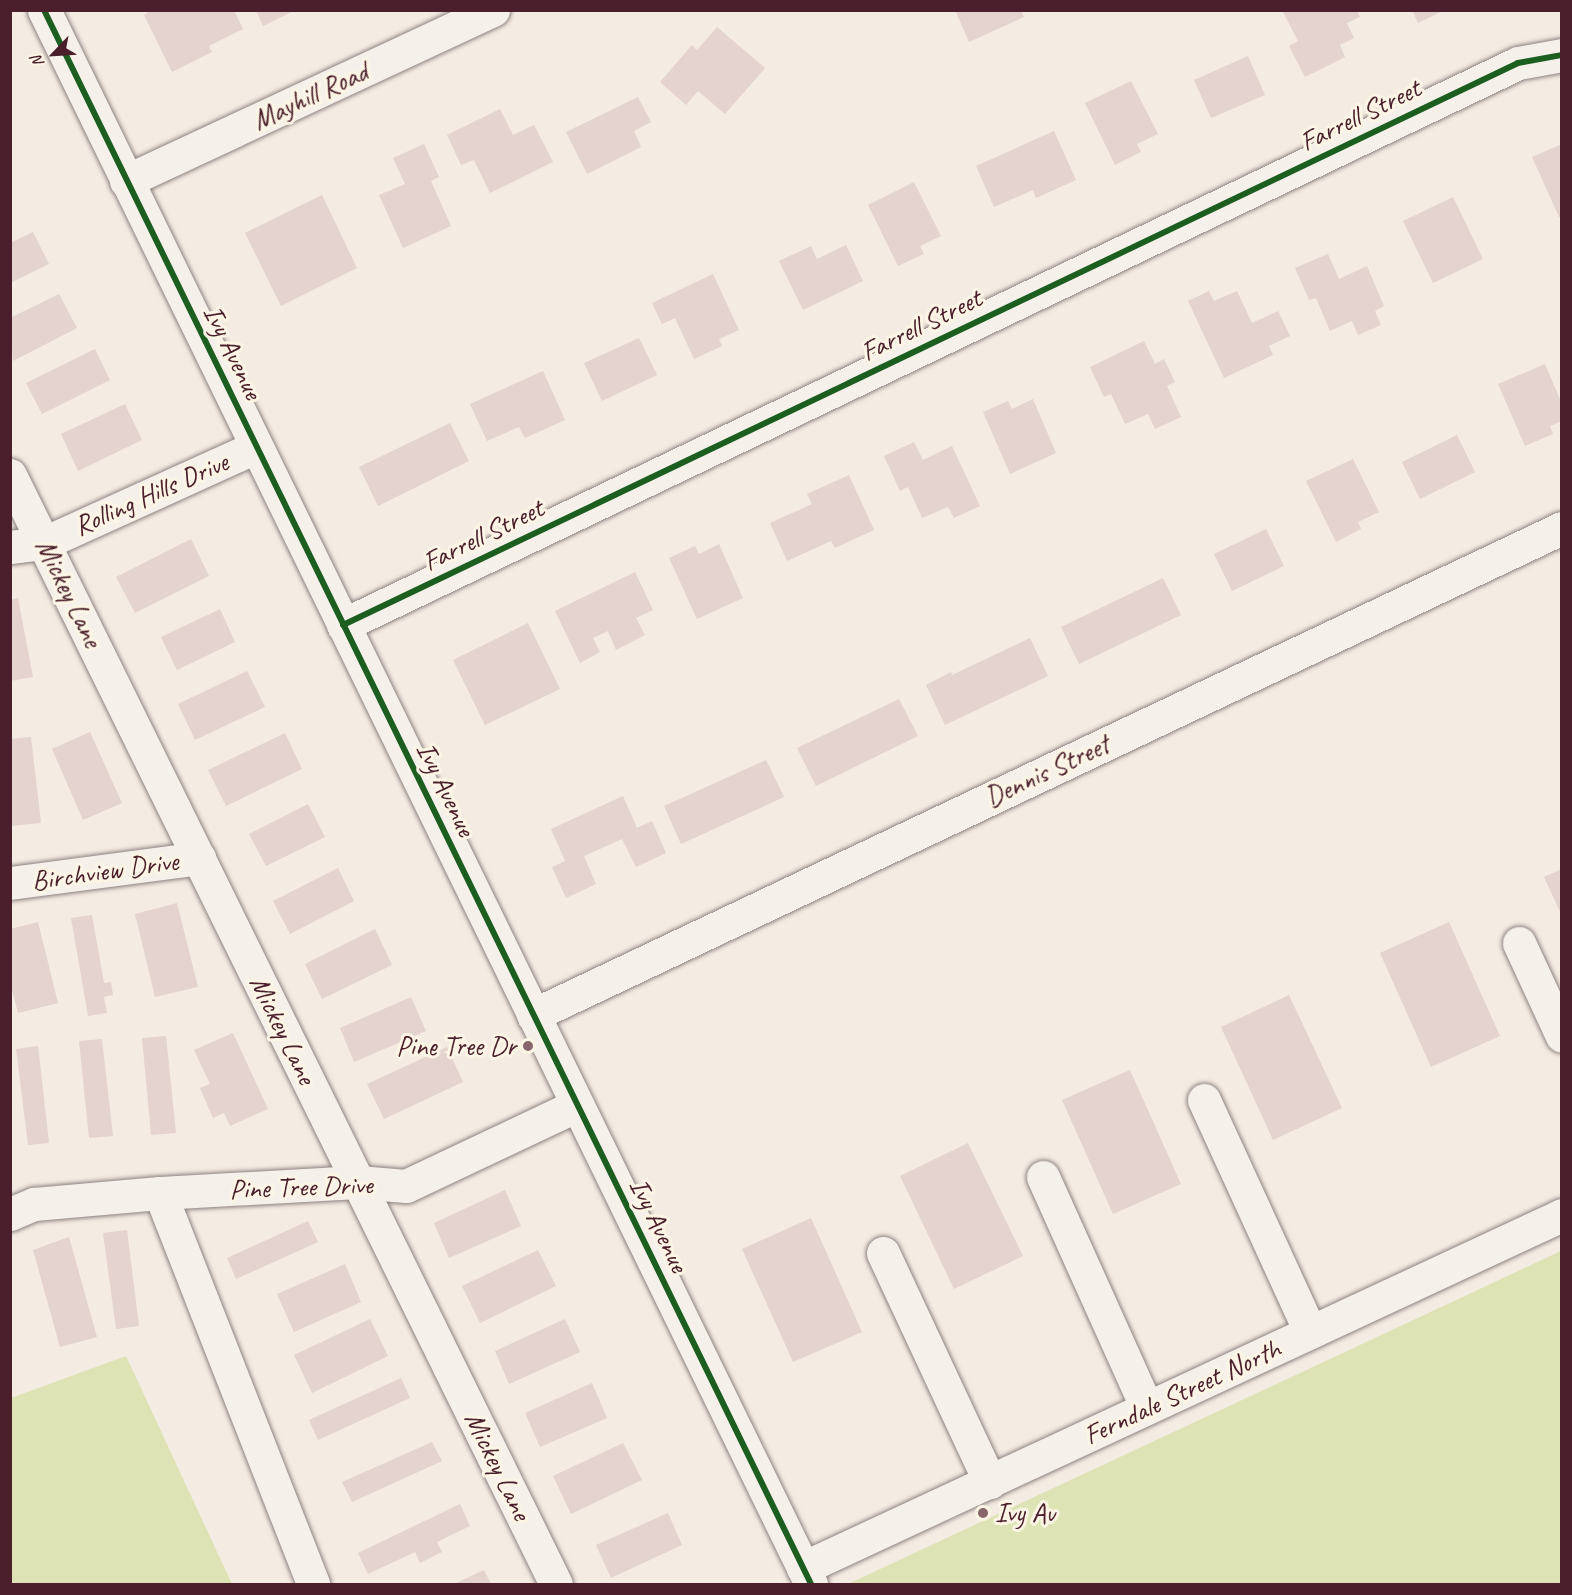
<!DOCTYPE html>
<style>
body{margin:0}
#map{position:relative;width:1572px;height:1595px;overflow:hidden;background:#f4ebe2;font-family:Caveat,sans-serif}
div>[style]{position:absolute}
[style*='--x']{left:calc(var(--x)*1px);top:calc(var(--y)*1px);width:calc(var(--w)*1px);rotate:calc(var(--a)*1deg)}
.green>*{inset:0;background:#dee3b5}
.building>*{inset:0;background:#e4d3ce}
.roads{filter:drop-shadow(0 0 2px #8f8281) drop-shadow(0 0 2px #8f8281)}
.minor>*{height:33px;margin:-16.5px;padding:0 16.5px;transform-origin:16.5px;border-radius:16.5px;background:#f5f1ea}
.cycleway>*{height:6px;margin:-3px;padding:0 3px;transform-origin:3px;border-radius:3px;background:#1b5e20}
.dots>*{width:16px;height:16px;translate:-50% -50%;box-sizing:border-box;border:3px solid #fcf5e5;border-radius:50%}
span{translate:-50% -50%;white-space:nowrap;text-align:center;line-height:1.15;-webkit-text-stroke:6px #fcf5e5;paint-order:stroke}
.street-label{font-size:28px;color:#4a1f2b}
.poi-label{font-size:28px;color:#4a1f2b}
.right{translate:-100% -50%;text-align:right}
.left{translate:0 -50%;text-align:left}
.frame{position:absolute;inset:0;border:12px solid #4a1f2b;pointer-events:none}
.north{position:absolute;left:24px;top:24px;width:60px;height:60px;-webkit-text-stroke:4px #fcf5e5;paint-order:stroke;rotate:245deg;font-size:16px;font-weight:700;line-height:24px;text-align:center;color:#4a1f2b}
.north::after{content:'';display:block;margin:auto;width:21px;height:27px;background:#4a1f2b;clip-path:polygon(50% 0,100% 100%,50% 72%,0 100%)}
</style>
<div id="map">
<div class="green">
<i style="clip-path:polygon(1561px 1251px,1561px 1584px,848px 1584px)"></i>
<i style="clip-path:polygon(126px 1356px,232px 1584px,11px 1584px,11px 1398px)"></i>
</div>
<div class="building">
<i style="clip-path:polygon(152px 10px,234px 10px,243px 29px,209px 46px,212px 52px,172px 72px,144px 15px)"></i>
<i style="clip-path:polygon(256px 10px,296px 10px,263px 26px)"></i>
<i style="clip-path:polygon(955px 10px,1021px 10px,1024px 17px,969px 42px)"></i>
<i style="clip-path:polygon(1282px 10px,1357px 10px,1360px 17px,1347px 23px,1354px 38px,1340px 45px,1345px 57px,1305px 77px,1289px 46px,1298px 41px)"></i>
<i style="clip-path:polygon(1412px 10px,1445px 10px,1418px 23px)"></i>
<i style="clip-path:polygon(717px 27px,765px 68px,725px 114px,698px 91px,686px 105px,660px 82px,692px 45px,697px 50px)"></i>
<i style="clip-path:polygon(1248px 56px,1265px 95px,1211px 118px,1194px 80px)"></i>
<i style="clip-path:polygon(1131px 81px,1158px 134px,1137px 144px,1141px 152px,1115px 165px,1085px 103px)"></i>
<i style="clip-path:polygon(638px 97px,651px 122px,634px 131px,641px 147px,587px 174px,566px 132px)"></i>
<i style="clip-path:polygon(500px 109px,513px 135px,534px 125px,553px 162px,490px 193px,474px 160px,461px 165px,447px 135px)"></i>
<i style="clip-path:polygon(1054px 131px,1076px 180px,1036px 198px,1033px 190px,994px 207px,976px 166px)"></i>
<i style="clip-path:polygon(424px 144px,439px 177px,431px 181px,451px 226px,403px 248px,379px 195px,405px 184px,393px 158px)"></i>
<i style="clip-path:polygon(1562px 144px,1562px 216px,1559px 217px,1532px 157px)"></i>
<i style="clip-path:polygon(914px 182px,941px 236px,920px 246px,924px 254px,898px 266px,868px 205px)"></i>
<i style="clip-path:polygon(322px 195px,357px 268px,281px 306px,245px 233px)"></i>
<i style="clip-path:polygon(1453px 197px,1483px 259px,1433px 283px,1403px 221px)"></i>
<i style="clip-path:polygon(33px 232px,49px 264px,10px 283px,10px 243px)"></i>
<i style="clip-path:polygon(846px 245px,863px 281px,803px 310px,779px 261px,811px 246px,817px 259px)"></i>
<i style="clip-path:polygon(1328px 254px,1339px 279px,1367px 266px,1384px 306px,1375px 311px,1381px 325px,1358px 335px,1352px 321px,1330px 331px,1316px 298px,1309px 300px,1295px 268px)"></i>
<i style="clip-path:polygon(713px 274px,739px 330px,719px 339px,722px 346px,694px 359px,675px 318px,662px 324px,652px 303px)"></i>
<i style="clip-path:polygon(1209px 291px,1214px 301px,1237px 291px,1252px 323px,1278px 311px,1290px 336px,1269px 346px,1273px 355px,1224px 378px,1188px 301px)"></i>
<i style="clip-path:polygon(59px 294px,77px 328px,13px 361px,10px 318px)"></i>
<i style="clip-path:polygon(639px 338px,657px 375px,602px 401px,584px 363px)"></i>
<i style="clip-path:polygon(1144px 341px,1155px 364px,1164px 359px,1175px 382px,1167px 386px,1181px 417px,1155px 429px,1148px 414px,1125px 424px,1111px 394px,1104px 397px,1090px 367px)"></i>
<i style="clip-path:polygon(95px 349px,110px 380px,42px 414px,26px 383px)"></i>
<i style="clip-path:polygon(1545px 364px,1562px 404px,1562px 421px,1550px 426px,1553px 434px,1525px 446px,1498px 384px)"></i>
<i style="clip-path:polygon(543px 371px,565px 420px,525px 438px,519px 427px,487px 441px,470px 404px)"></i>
<i style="clip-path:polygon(1033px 399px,1056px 453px,1010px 474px,983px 412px,1008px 401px,1012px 409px)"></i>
<i style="clip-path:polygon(125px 404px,142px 440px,78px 471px,61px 434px)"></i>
<i style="clip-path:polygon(450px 423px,469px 461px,378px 506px,359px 467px)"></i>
<i style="clip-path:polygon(1457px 435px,1475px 472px,1420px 499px,1402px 462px)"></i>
<i style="clip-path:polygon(914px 442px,923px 460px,952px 446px,980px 506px,954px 518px,948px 507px,922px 518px,908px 487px,900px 491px,884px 456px)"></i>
<i style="clip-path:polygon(1353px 459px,1379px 512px,1358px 522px,1361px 529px,1336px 542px,1306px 481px)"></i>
<i style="clip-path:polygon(849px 475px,874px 530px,835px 548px,831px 541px,787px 561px,770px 523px,812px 504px,807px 494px)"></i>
<i style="clip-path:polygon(1266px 529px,1284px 566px,1232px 591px,1214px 554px)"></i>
<i style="clip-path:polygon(191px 539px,209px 576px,135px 613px,116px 577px)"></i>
<i style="clip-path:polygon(719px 544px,743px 598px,697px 619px,669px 558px,695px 546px,699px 554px)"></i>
<i style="clip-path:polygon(635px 572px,653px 610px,636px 618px,645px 635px,616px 650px,608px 631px,593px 638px,600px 652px,580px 663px,555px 611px)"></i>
<i style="clip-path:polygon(1163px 578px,1181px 615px,1079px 664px,1061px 627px)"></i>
<i style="clip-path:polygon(18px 598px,33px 677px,10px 681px,10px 600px)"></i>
<i style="clip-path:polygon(220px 609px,235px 642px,177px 670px,161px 637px)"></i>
<i style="clip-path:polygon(528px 623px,560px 689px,485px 725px,453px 660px)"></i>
<i style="clip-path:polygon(1030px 638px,1048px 676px,945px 725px,926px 685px,951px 672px,952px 675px)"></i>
<i style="clip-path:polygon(247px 671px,265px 707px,195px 740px,178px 704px)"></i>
<i style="clip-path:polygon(899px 699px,918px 736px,816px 786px,797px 748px)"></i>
<i style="clip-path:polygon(90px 732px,122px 803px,83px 820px,52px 749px)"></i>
<i style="clip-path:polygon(285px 733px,302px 769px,226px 806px,208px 770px)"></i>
<i style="clip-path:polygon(31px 737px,41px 823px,10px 826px,10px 739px)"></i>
<i style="clip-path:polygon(766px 760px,784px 797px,681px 844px,664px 806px)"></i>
<i style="clip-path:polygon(623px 796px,637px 828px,652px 821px,666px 853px,636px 867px,622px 839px,584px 856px,596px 884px,566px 898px,552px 867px,565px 861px,551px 829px)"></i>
<i style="clip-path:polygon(308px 804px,325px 837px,266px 866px,249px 834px)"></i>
<i style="clip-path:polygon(338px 868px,354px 901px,290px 934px,273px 901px)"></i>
<i style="clip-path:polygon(1562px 869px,1562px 916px,1544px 877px)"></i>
<i style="clip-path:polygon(177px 903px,198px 987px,155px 997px,135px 914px)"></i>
<i style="clip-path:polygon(92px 915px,104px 983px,111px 982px,113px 995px,104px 997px,107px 1013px,88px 1016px,71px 918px)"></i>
<i style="clip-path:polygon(38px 922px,58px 1003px,18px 1013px,10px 982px,10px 929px)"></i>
<i style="clip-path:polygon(1449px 922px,1500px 1036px,1431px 1067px,1380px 953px)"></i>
<i style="clip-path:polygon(375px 929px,392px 965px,322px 999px,305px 964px)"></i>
<i style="clip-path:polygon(1289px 995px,1342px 1108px,1273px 1140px,1221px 1027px)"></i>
<i style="clip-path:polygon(411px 997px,426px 1031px,354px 1062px,340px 1028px)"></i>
<i style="clip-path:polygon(233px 1033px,268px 1109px,230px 1126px,224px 1113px,213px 1118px,200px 1088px,210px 1084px,194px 1050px)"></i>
<i style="clip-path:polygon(166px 1036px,176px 1133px,151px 1135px,142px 1038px)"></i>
<i style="clip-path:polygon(102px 1039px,113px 1136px,89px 1138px,79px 1041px)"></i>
<i style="clip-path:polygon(38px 1046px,49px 1143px,28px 1145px,16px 1049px)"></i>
<i style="clip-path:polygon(447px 1047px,463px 1082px,384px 1119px,367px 1084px)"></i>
<i style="clip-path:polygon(1130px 1070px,1181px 1184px,1113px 1214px,1062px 1100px)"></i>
<i style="clip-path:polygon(968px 1143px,1023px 1256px,954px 1289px,900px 1176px)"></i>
<i style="clip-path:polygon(505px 1190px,521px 1226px,449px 1258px,434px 1223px)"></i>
<i style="clip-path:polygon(811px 1218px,862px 1332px,793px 1362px,742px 1249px)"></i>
<i style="clip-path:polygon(308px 1221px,318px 1242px,236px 1279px,227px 1258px)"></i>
<i style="clip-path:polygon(127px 1230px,139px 1326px,116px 1329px,103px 1233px)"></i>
<i style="clip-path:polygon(69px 1237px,97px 1337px,60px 1347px,33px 1250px)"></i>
<i style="clip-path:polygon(538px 1250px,556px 1286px,480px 1323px,462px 1286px)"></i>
<i style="clip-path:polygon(345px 1264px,361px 1302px,294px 1332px,277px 1294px)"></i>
<i style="clip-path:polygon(370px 1319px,388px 1356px,312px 1393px,294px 1355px)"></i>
<i style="clip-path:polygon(565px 1319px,580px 1352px,509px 1384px,495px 1351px)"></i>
<i style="clip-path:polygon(401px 1378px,410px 1398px,318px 1440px,309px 1420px)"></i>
<i style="clip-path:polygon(592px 1383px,607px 1418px,540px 1447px,525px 1413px)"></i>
<i style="clip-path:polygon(432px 1442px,442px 1461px,352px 1502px,342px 1482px)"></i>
<i style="clip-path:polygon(623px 1443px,642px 1480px,571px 1514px,553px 1476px)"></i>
<i style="clip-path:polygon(460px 1504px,470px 1526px,437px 1542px,442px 1552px,420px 1563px,415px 1552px,368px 1574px,358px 1553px)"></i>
<i style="clip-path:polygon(668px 1513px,682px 1545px,611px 1578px,596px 1545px)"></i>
<i style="clip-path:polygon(484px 1570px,491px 1584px,454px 1584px)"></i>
</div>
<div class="roads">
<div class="minor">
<i style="--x:44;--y:10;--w:1751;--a:64.02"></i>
<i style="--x:126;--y:181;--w:405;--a:-25"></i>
<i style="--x:10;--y:475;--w:1236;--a:63.79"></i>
<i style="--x:10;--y:547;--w:34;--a:-7"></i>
<i style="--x:44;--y:543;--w:233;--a:-24.4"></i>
<i style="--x:343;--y:625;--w:1302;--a:-25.56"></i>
<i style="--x:1518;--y:63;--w:45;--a:-10.3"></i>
<i style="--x:10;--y:883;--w:191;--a:-7.5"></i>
<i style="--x:1519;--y:943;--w:102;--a:65.2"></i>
<i style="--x:533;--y:1015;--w:1138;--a:-25.33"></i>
<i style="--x:1204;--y:1100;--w:255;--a:65.4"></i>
<i style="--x:1043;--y:1177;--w:253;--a:65.8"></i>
<i style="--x:160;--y:1193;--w:420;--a:68.6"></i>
<i style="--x:10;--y:1214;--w:26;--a:-23"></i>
<i style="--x:34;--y:1204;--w:126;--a:-5"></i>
<i style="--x:160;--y:1193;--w:198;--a:-3.2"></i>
<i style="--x:358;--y:1182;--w:48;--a:4.8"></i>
<i style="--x:406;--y:1186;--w:189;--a:-25.3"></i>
<i style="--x:883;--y:1253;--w:253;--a:65"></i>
<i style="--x:803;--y:1568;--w:837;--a:-24.94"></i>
</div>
</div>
<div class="cycleway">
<i style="--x:44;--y:10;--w:1751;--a:64.02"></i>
<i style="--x:343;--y:625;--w:1302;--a:-25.56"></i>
<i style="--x:1518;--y:63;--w:45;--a:-10.3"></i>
</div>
<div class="dots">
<i style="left:528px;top:1046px;background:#86666b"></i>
<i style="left:983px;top:1513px;background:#86666b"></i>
</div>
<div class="street-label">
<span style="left:310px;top:96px;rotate:-25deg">Mayhill Road</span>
<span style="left:1360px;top:115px;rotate:-26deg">Farrell Street</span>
<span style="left:921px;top:325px;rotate:-26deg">Farrell Street</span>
<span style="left:233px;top:352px;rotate:64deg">Ivy Avenue</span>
<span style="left:151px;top:494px;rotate:-24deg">Rolling Hills Drive</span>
<span style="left:483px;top:535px;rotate:-26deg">Farrell Street</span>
<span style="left:69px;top:593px;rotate:64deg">Mickey Lane</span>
<span style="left:1047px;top:771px;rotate:-25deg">Dennis Street</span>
<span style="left:446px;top:789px;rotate:64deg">Ivy Avenue</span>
<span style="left:105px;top:871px;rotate:-8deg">Birchview Drive</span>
<span style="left:283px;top:1030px;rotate:64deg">Mickey Lane</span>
<span style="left:301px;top:1187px;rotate:-2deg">Pine Tree Drive</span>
<span style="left:659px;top:1225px;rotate:64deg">Ivy Avenue</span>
<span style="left:1182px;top:1392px;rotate:-25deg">Ferndale Street North</span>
<span style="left:498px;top:1466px;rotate:64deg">Mickey Lane</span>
</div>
<div class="poi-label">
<span class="right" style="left:516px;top:1046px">Pine Tree Dr</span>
<span class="left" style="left:995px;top:1513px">Ivy Av</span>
</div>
<div class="frame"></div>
<div class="north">N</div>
</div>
